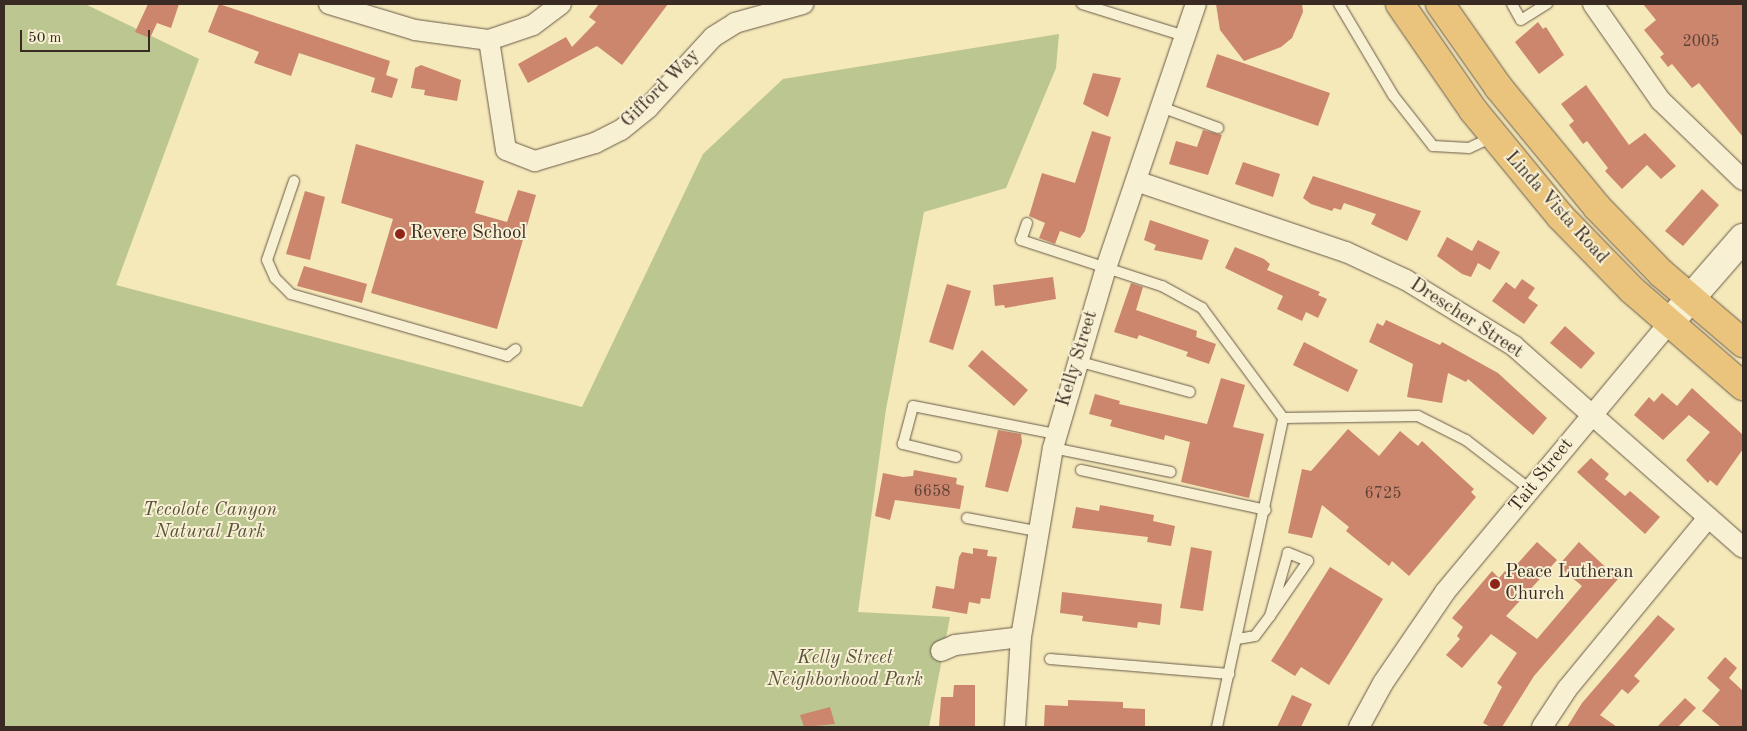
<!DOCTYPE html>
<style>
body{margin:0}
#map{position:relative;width:1747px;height:731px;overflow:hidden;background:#f5e8b9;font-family:"Old Standard TT",serif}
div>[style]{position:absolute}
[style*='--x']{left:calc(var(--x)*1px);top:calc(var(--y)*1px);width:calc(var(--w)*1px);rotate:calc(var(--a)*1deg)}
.green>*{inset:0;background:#bbc690}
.building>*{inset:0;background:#cc866d}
.roads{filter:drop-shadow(0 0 1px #685a49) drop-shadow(0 0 1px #685a49)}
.lane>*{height:10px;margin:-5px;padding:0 5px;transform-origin:5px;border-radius:5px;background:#f8f0d2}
.street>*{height:20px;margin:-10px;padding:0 10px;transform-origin:10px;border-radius:10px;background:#f8f0d2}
.secondary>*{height:28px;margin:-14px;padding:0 14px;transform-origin:14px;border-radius:14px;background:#f8f0d2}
.primary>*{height:28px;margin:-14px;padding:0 14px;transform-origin:14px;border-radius:14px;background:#eac47c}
.dots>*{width:14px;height:14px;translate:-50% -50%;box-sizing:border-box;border:2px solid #f8f0d2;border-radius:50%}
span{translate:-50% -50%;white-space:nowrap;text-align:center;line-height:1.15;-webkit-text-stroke:4px #f8f0d2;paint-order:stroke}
.number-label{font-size:16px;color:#5e4236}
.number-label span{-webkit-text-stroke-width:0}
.street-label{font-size:19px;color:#392b24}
.poi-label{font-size:19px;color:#392b24}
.left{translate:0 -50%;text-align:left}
.park-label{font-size:19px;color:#5a523f;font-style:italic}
.frame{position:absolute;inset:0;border:5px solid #392b24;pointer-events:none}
.scale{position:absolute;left:20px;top:30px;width:130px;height:22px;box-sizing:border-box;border:2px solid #392b24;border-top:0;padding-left:6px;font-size:15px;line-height:18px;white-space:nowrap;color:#392b24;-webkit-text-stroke:4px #f8f0d2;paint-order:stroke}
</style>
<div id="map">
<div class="green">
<i style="clip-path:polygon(4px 4px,85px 4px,199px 59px,116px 285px,582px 407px,703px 154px,783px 79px,1059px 34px,1056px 68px,1006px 188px,924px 212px,886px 409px,858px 612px,950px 617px,929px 727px,4px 727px)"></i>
</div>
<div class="building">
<i style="clip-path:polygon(148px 4px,179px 4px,171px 28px,157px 23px,150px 38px,135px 32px)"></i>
<i style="clip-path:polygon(219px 4px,390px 61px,386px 75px,398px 79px,392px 98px,371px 92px,375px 78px,299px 53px,291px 76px,254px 63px,259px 52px,208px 32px)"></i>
<i style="clip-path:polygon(599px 4px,668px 4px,622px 65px,597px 46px,528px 83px,518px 64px,566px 37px,572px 47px,596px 22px,589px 17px)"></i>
<i style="clip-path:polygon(1216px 4px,1302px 4px,1303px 12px,1292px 38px,1281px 47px,1244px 61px,1220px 30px)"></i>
<i style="clip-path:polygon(1643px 4px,1743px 4px,1743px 137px,1699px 83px,1692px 88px,1672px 64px,1668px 67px,1660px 57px,1664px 54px,1644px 30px,1656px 20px)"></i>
<i style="clip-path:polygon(1538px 22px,1543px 29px,1546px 27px,1564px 55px,1539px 74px,1515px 42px)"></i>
<i style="clip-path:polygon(1217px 54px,1330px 93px,1318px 126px,1206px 87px)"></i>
<i style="clip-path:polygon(421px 65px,461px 80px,457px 101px,424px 95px,425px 90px,411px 88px,415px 68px)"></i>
<i style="clip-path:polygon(1093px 73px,1121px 78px,1108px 117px,1083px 104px)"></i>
<i style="clip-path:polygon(1586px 85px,1629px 145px,1645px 133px,1676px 166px,1661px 179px,1647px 165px,1622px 189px,1605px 171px,1608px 168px,1587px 141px,1583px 144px,1569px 125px,1574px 121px,1561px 104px)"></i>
<i style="clip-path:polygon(1203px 130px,1222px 135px,1208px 175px,1169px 164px,1176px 141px,1197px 147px)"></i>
<i style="clip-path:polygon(1092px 131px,1111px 137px,1085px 231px,1080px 238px,1060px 231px,1055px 244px,1039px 238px,1045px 223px,1029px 216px,1042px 173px,1075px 183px)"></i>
<i style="clip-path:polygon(356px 144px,484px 181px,475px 213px,507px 222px,518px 190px,536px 195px,497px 329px,371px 293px,393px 219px,341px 203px)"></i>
<i style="clip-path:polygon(1243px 162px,1280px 174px,1273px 197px,1235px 184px)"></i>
<i style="clip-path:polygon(1313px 176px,1421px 211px,1407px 241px,1371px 224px,1376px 214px,1344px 203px,1341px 210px,1334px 208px,1332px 211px,1311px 204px,1303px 198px)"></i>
<i style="clip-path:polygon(1702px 189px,1719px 205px,1683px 246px,1665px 231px)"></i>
<i style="clip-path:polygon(305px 191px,325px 197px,310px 260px,286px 254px)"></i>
<i style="clip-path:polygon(1150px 220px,1209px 240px,1202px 260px,1154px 250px,1156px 245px,1144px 240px)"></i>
<i style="clip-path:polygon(1447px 237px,1472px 251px,1478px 240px,1500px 252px,1490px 270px,1478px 263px,1471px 277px,1462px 274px,1437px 256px)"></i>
<i style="clip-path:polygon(1235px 247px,1264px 259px,1270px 264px,1267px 270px,1320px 292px,1318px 295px,1327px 299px,1318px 318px,1306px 312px,1302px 321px,1277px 309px,1283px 296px,1225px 268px)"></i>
<i style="clip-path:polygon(304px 266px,367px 284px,362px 303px,297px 286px)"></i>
<i style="clip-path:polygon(1053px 277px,1056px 299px,1005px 308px,1004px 305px,995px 306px,993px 285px)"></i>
<i style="clip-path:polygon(1522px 279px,1535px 288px,1528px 298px,1538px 305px,1524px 324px,1492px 301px,1506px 282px,1515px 289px)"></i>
<i style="clip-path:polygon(1131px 283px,1143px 287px,1136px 310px,1197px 331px,1196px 337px,1216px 344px,1209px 364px,1186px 356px,1188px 352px,1139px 335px,1137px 339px,1114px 332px)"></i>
<i style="clip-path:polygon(947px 284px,971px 291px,953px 350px,929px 342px)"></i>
<i style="clip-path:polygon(1386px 320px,1440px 345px,1442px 342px,1498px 373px,1547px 418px,1533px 435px,1468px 379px,1466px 382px,1448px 373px,1442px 403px,1407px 397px,1413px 364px,1369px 342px,1377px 323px,1383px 326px)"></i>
<i style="clip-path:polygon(1565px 326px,1595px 353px,1581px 369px,1550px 343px)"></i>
<i style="clip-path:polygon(1304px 342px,1358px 370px,1348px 392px,1293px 365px)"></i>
<i style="clip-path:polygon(982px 350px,1028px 390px,1014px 406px,968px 366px)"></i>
<i style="clip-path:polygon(1221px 378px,1245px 385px,1233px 427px,1264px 434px,1249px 498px,1181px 482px,1190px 442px,1165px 435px,1164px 440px,1110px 426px,1112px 420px,1089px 414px,1095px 394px,1120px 401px,1119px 404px,1207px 424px)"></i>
<i style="clip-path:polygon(1692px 388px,1743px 435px,1743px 449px,1717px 486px,1710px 480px,1708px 483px,1686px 460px,1710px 432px,1689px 415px,1663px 440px,1634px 415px,1649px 397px,1654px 402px,1662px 393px,1677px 406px)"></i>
<i style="clip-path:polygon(1348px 429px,1379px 456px,1400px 431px,1418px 446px,1422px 441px,1474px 489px,1471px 492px,1476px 497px,1409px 576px,1392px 561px,1389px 566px,1346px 531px,1349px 527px,1322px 505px,1312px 538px,1288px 533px,1302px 469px,1311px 471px)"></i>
<i style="clip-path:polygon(998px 430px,1021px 434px,1022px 442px,1008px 492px,985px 487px)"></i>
<i style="clip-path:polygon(1591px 458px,1609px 474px,1605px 479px,1625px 496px,1630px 491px,1660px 517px,1645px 534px,1577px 472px)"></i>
<i style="clip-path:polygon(914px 470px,957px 478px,956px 484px,964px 486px,960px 509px,895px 500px,890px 520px,875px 516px,883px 473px,903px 477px,913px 476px)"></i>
<i style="clip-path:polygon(1100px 505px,1154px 515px,1153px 521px,1175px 526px,1171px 546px,1147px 542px,1148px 537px,1072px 528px,1076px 507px,1099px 511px)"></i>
<i style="clip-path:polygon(1537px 542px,1557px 560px,1506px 616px,1537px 639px,1582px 586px,1558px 566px,1579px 542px,1618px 579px,1534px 676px,1502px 727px,1491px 727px,1483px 723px,1502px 687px,1497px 683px,1517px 653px,1491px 634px,1462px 668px,1446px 655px,1460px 639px,1457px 636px,1463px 627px,1452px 618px,1492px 571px,1499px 578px,1505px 571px,1508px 574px)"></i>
<i style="clip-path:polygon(1191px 547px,1212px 551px,1203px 611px,1180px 608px)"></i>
<i style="clip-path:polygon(973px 548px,988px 550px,987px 556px,997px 557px,990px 599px,981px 598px,980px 604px,969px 602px,967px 614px,932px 608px,936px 586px,954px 589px,959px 557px,962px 552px,973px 554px)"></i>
<i style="clip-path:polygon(1330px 567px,1383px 599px,1329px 685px,1301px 667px,1295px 676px,1271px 661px)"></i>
<i style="clip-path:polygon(1062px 592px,1162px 604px,1160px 625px,1138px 622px,1137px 628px,1082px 621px,1083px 616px,1060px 613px)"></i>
<i style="clip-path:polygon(1658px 615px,1675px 629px,1634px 676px,1640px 681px,1628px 694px,1622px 689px,1600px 715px,1617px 727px,1567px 727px,1582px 703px)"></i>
<i style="clip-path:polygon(1725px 657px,1737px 668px,1729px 678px,1743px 691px,1743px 727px,1721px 727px,1702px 711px,1720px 690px,1707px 678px)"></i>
<i style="clip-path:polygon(954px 685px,975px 685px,975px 727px,939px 727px,941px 697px,953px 697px)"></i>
<i style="clip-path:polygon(1292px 695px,1312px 704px,1301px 727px,1277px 727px)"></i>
<i style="clip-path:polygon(1685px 698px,1696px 708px,1678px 727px,1657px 727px)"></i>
<i style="clip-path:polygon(1068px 700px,1123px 702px,1123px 708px,1145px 709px,1145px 727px,1044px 726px,1045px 705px,1068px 706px)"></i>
<i style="clip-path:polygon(830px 707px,835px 724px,804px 727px,800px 715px)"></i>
</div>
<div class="roads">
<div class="lane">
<i style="--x:1082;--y:4;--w:108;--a:17.3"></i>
<i style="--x:1339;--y:4;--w:106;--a:59.3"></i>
<i style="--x:1393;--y:95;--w:65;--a:51.9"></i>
<i style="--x:1433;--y:146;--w:36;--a:3"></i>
<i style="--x:1469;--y:148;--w:26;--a:-25"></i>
<i style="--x:1512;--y:4;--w:18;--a:61"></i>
<i style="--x:1521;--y:20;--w:31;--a:-32"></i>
<i style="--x:1161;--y:107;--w:61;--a:20.2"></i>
<i style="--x:294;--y:181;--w:83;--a:108.9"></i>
<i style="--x:267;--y:260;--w:20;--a:66"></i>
<i style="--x:275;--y:278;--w:23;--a:45"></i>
<i style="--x:291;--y:294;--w:225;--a:16"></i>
<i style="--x:507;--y:356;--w:11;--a:-38"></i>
<i style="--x:1027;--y:223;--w:18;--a:109"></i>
<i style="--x:1021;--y:240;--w:148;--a:18.1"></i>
<i style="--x:1162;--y:286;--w:46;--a:28.8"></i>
<i style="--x:1202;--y:308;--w:137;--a:53.6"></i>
<i style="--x:1077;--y:361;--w:117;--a:15.3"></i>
<i style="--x:1053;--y:448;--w:120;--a:11.5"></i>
<i style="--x:956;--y:457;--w:55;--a:-166.2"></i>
<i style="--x:903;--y:444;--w:39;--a:-75"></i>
<i style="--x:913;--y:406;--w:146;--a:11.1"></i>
<i style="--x:1081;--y:470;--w:189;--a:12.2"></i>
<i style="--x:967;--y:518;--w:70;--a:10.7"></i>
<i style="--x:1237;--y:639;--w:18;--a:-9"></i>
<i style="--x:1255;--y:636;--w:25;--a:-53"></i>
<i style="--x:1270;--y:616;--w:67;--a:-55.4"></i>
<i style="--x:1308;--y:561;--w:22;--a:-158"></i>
<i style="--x:1288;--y:553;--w:66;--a:105.9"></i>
<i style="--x:1050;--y:659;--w:180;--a:4.8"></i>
<i style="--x:1217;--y:727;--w:316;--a:-77.9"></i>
<i style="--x:1283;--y:418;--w:135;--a:-0.8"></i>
<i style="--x:1418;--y:416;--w:54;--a:26.6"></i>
<i style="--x:1466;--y:440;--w:82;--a:37.6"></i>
</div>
<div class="street">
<i style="--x:329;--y:4;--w:90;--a:16.8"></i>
<i style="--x:415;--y:30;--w:75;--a:7.7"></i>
<i style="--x:489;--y:40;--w:46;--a:-18.8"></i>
<i style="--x:533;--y:25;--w:35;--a:-37"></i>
<i style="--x:1593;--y:4;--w:118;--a:55"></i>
<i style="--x:1661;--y:101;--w:114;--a:43.9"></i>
<i style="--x:489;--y:40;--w:111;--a:81.2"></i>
<i style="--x:506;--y:150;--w:31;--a:21"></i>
<i style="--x:535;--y:161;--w:63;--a:-16.7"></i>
<i style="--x:595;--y:143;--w:29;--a:-27"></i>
<i style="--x:621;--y:130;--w:35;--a:-39"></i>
<i style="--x:648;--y:108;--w:96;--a:-47.5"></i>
<i style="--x:713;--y:37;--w:26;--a:-32"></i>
<i style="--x:735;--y:23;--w:71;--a:-15.6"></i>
<i style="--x:1136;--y:181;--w:222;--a:18.7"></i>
<i style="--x:1346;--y:252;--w:66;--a:25"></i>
<i style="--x:1406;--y:280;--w:127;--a:31.4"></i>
<i style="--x:1514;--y:346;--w:305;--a:41.4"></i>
<i style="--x:941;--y:651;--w:15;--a:-23"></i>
<i style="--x:955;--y:645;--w:66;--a:-6.9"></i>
<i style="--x:1015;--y:727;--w:90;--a:-86.2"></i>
<i style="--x:1021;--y:637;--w:192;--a:-80.4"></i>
<i style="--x:1053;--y:448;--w:188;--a:-73.6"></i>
<i style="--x:1106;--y:268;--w:279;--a:-71.2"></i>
<i style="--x:1359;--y:727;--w:50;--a:-61.4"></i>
<i style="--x:1383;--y:683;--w:110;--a:-55.7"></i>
<i style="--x:1445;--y:592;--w:350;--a:-50.2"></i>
<i style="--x:1542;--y:727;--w:45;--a:-56.7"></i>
<i style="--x:1567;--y:689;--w:222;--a:-50.5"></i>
</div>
<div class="secondary">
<i style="--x:1669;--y:323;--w:113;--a:-49"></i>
</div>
<div class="primary">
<i style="--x:1400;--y:4;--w:129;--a:55.4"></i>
<i style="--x:1473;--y:110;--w:137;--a:50.6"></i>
<i style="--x:1560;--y:216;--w:103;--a:45.8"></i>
<i style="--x:1632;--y:290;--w:147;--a:40.9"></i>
<i style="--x:1440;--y:4;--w:103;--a:54.9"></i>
<i style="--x:1499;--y:88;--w:154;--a:50.5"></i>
<i style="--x:1597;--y:207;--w:92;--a:45.9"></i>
<i style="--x:1661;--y:273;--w:108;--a:40.5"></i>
</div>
</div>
<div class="dots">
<i style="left:400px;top:234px;background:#8f2418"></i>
<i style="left:1495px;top:584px;background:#8f2418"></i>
</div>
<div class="number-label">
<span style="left:1701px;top:42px">2005</span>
<span style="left:932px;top:492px">6658</span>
<span style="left:1383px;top:494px">6725</span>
</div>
<div class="street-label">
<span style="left:661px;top:89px;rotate:-45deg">Gifford Way</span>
<span style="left:1556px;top:208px;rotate:48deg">Linda Vista Road</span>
<span style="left:1466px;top:319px;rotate:33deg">Drescher Street</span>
<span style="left:1078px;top:359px;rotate:-73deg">Kelly Street</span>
<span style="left:1542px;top:476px;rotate:-51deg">Tait Street</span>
</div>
<div class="poi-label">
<span class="left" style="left:410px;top:234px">Revere School</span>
<span class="left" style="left:1505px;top:584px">Peace Lutheran<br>Church</span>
</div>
<div class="park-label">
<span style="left:210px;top:522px">Tecolote Canyon<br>Natural Park</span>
<span style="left:845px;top:670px">Kelly Street<br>Neighborhood Park</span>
</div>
<div class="frame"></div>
<div class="scale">50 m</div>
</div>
